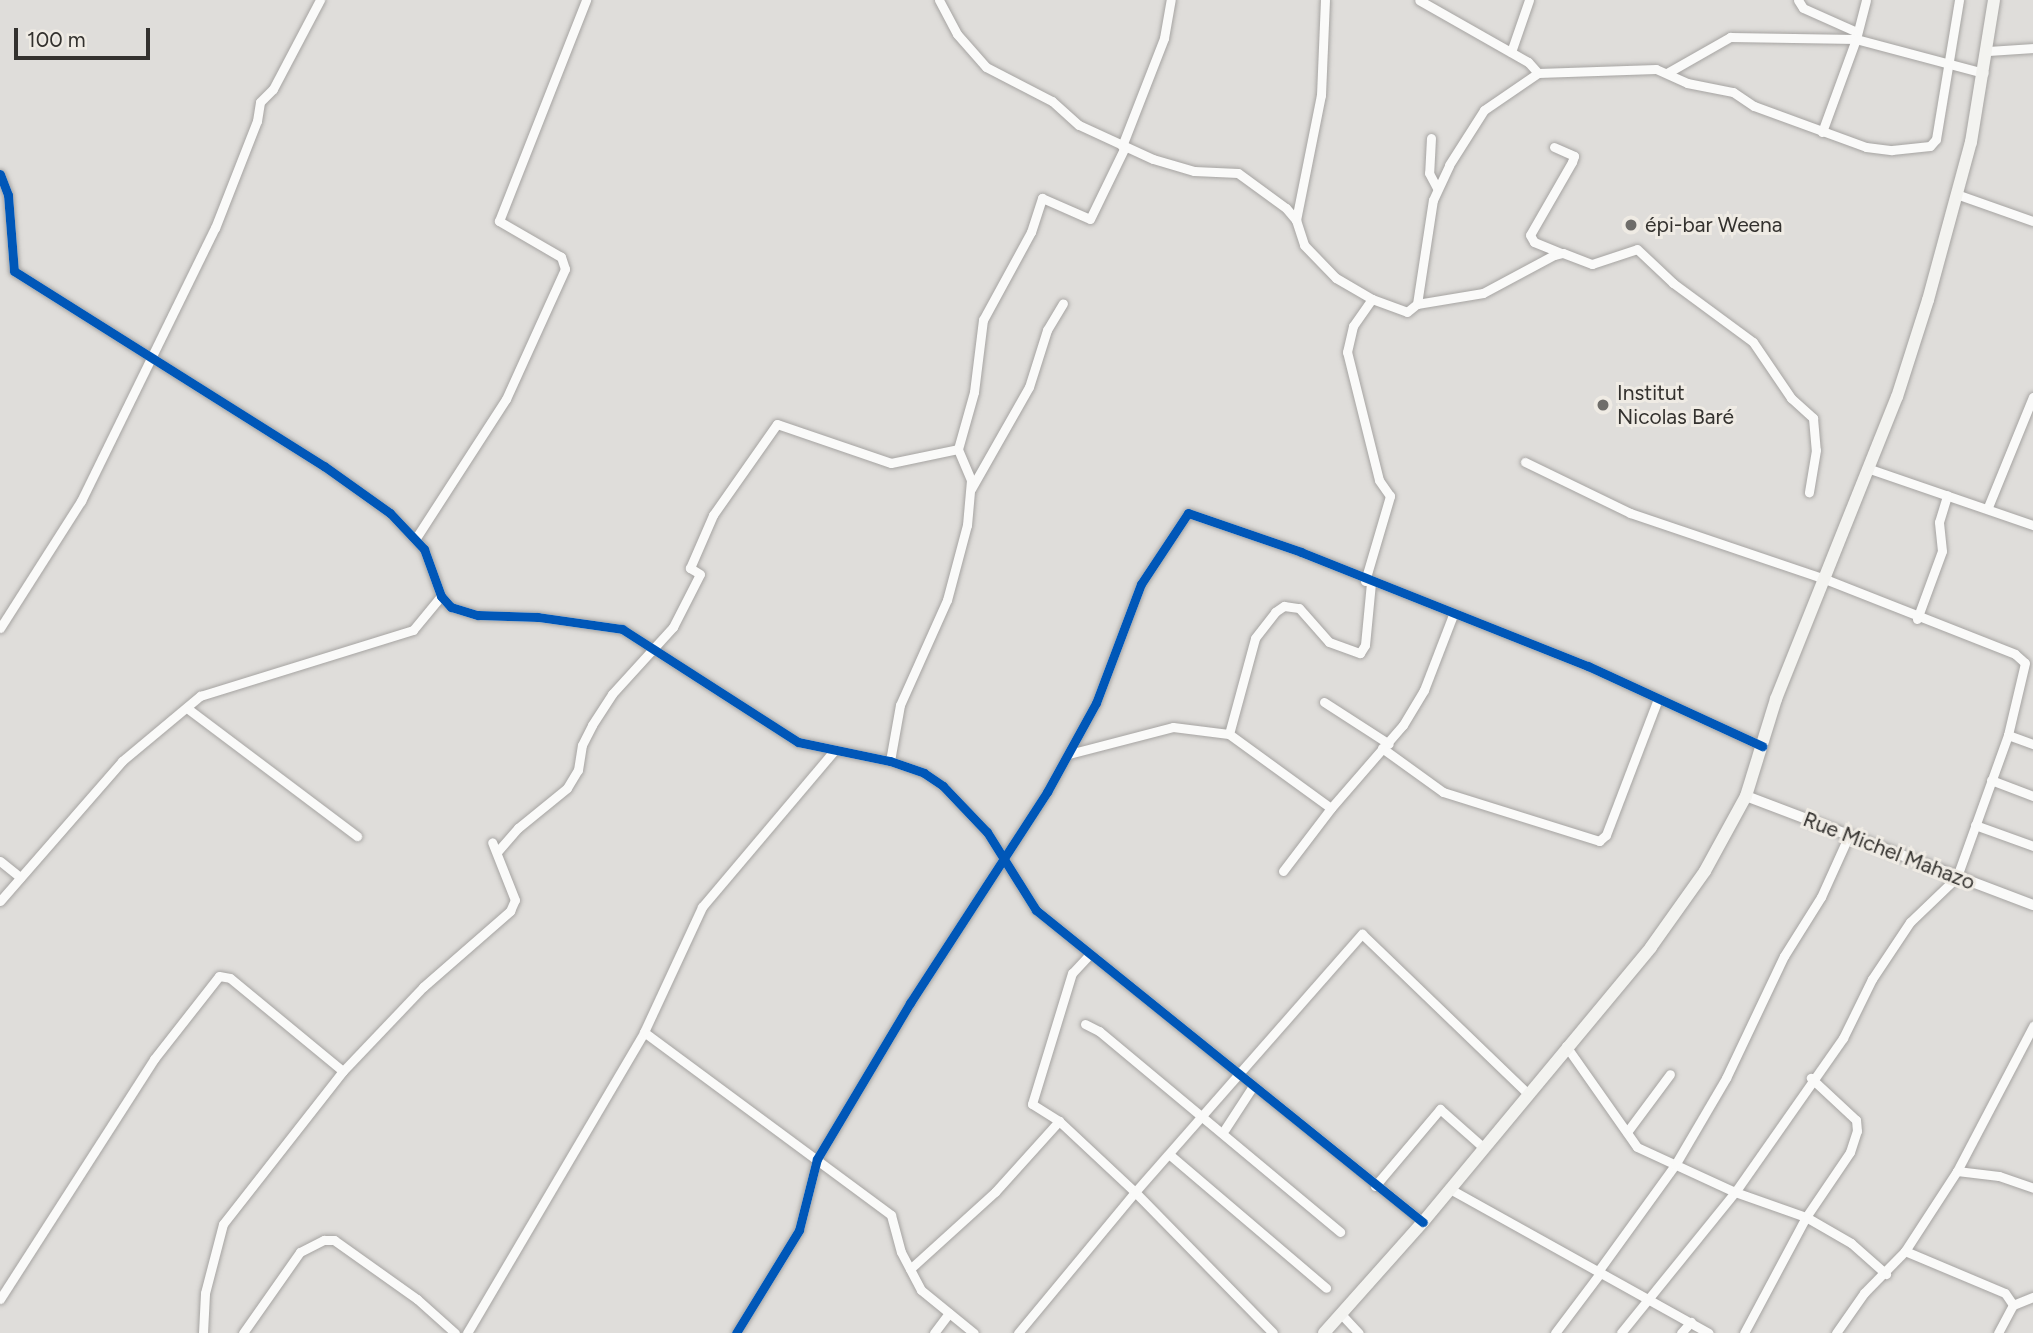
<!DOCTYPE html>
<meta charset="utf-8">
<style>
body{margin:0}
#map{position:relative;width:2033px;height:1333px;overflow:hidden;background:#dfddda;font-family:Figtree,sans-serif}
div>[style]{position:absolute}
[style*='--x']{left:calc(var(--x)*1px);top:calc(var(--y)*1px);width:calc(var(--w)*1px);rotate:calc(var(--a)*1deg)}
.roads{filter:drop-shadow(0 0 2px #a6a4a2) drop-shadow(0 0 2px #a6a4a2)}
.minor>*{height:9px;margin:-4.5px;padding:0 4.5px;transform-origin:4.5px;border-radius:4.5px;background:#fafaf9}
.tertiary>*{height:10px;margin:-5px;padding:0 5px;transform-origin:5px;border-radius:5px;background:#fafaf9}
.secondary>*{height:12px;margin:-6px;padding:0 6px;transform-origin:6px;border-radius:6px;background:#f3f3f0}
.cycleway>*{height:9px;margin:-4.5px;padding:0 4.5px;transform-origin:4.5px;border-radius:4.5px;background:#0057b8}
.dots>*{width:19px;height:19px;translate:-50% -50%;box-sizing:border-box;border:4px solid #efebe4;border-radius:50%}
span{translate:-50% -50%;white-space:nowrap;text-align:center;line-height:1.15;-webkit-text-stroke:6px #efebe4;paint-order:stroke}
.poi-label{font-size:21px;color:#33312e}
.left{translate:0 -50%;text-align:left}
.street-label{font-size:21px;color:#33312e}
.scale{position:absolute;left:14px;top:28px;width:136px;height:32px;box-sizing:border-box;border:4px solid #33312e;border-top:0;padding-left:9px;font-size:21px;line-height:24px;white-space:nowrap;color:#33312e;-webkit-text-stroke:5px #efebe4;paint-order:stroke}
</style>
<div id="map">
<div class="roads">
<div class="minor">
<i style="--x:939;--y:0;--w:38;--a:62"></i>
<i style="--x:957;--y:34;--w:44;--a:48.7"></i>
<i style="--x:986;--y:67;--w:74;--a:27.3"></i>
<i style="--x:1052;--y:101;--w:36;--a:42"></i>
<i style="--x:1079;--y:125;--w:81;--a:24.7"></i>
<i style="--x:1153;--y:159;--w:43;--a:16.3"></i>
<i style="--x:1194;--y:171;--w:44;--a:2.6"></i>
<i style="--x:1238;--y:173;--w:59;--a:36.1"></i>
<i style="--x:1286;--y:208;--w:16;--a:50"></i>
<i style="--x:1296;--y:220;--w:26;--a:72"></i>
<i style="--x:1304;--y:245;--w:46;--a:45.9"></i>
<i style="--x:1336;--y:278;--w:42;--a:30.3"></i>
<i style="--x:1372;--y:299;--w:37;--a:20"></i>
<i style="--x:1407;--y:312;--w:13;--a:-39"></i>
<i style="--x:1417;--y:304;--w:105;--a:-81.3"></i>
<i style="--x:1433;--y:200;--w:38;--a:-65"></i>
<i style="--x:1449;--y:165;--w:65;--a:-57.5"></i>
<i style="--x:1484;--y:110;--w:65;--a:-34.4"></i>
<i style="--x:1538;--y:73;--w:15;--a:-132"></i>
<i style="--x:1528;--y:62;--w:125;--a:-150.4"></i>
<i style="--x:1798;--y:0;--w:9;--a:58"></i>
<i style="--x:1803;--y:8;--w:59;--a:24"></i>
<i style="--x:1989;--y:51;--w:44;--a:-3.9"></i>
<i style="--x:1511;--y:52;--w:55;--a:-70.9"></i>
<i style="--x:1538;--y:73;--w:118;--a:-1.9"></i>
<i style="--x:1656;--y:69;--w:34;--a:24"></i>
<i style="--x:1687;--y:83;--w:47;--a:11.1"></i>
<i style="--x:1733;--y:92;--w:25;--a:34"></i>
<i style="--x:1754;--y:106;--w:119;--a:20.1"></i>
<i style="--x:1866;--y:147;--w:26;--a:7"></i>
<i style="--x:1892;--y:150;--w:38;--a:-6"></i>
<i style="--x:1930;--y:146;--w:9;--a:-49"></i>
<i style="--x:1936;--y:139;--w:141;--a:-80.6"></i>
<i style="--x:1667;--y:73;--w:73;--a:-29.7"></i>
<i style="--x:1730;--y:37;--w:126;--a:0.9"></i>
<i style="--x:1856;--y:39;--w:40;--a:-75.6"></i>
<i style="--x:1822;--y:132;--w:99;--a:-69.9"></i>
<i style="--x:1856;--y:39;--w:132;--a:14.9"></i>
<i style="--x:1431;--y:138;--w:35;--a:93"></i>
<i style="--x:1429;--y:173;--w:17;--a:62"></i>
<i style="--x:1122;--y:146;--w:116;--a:-68.7"></i>
<i style="--x:1164;--y:38;--w:39;--a:-80"></i>
<i style="--x:1554;--y:147;--w:22;--a:24"></i>
<i style="--x:1574;--y:156;--w:6;--a:108"></i>
<i style="--x:1572;--y:162;--w:84;--a:119.9"></i>
<i style="--x:1530;--y:235;--w:8;--a:60"></i>
<i style="--x:1534;--y:242;--w:29;--a:22"></i>
<i style="--x:0;--y:174;--w:22;--a:69"></i>
<i style="--x:8;--y:195;--w:76;--a:85.5"></i>
<i style="--x:14;--y:271;--w:366;--a:32.2"></i>
<i style="--x:324;--y:466;--w:81;--a:35.5"></i>
<i style="--x:390;--y:513;--w:50;--a:46.6"></i>
<i style="--x:424;--y:549;--w:50;--a:70.1"></i>
<i style="--x:441;--y:596;--w:15;--a:48"></i>
<i style="--x:451;--y:607;--w:28;--a:17"></i>
<i style="--x:478;--y:615;--w:60;--a:1.9"></i>
<i style="--x:538;--y:617;--w:85;--a:8.1"></i>
<i style="--x:622;--y:629;--w:209;--a:32.7"></i>
<i style="--x:798;--y:742;--w:94;--a:11.7"></i>
<i style="--x:890;--y:761;--w:36;--a:19"></i>
<i style="--x:924;--y:773;--w:23;--a:34"></i>
<i style="--x:943;--y:786;--w:64;--a:46.3"></i>
<i style="--x:987;--y:832;--w:92;--a:57.9"></i>
<i style="--x:1036;--y:910;--w:497;--a:38.9"></i>
<i style="--x:1959;--y:195;--w:78;--a:19.4"></i>
<i style="--x:1296;--y:220;--w:127;--a:-78.7"></i>
<i style="--x:1321;--y:95;--w:95;--a:-87.6"></i>
<i style="--x:1417;--y:304;--w:67;--a:-9.5"></i>
<i style="--x:1483;--y:293;--w:81;--a:-28.2"></i>
<i style="--x:1554;--y:255;--w:9;--a:-13"></i>
<i style="--x:1563;--y:253;--w:31;--a:21"></i>
<i style="--x:1592;--y:264;--w:47;--a:-18.4"></i>
<i style="--x:1637;--y:249;--w:50;--a:43.4"></i>
<i style="--x:1673;--y:283;--w:99;--a:36.4"></i>
<i style="--x:1753;--y:342;--w:68;--a:55.8"></i>
<i style="--x:1791;--y:398;--w:30;--a:42"></i>
<i style="--x:1813;--y:418;--w:32;--a:85"></i>
<i style="--x:1816;--y:450;--w:43;--a:99.5"></i>
<i style="--x:1525;--y:462;--w:117;--a:25.9"></i>
<i style="--x:1630;--y:513;--w:206;--a:18.7"></i>
<i style="--x:1825;--y:579;--w:204;--a:21.5"></i>
<i style="--x:2015;--y:654;--w:13;--a:42"></i>
<i style="--x:2025;--y:663;--w:74;--a:103.3"></i>
<i style="--x:2008;--y:735;--w:151;--a:109.8"></i>
<i style="--x:1957;--y:877;--w:65;--a:136.2"></i>
<i style="--x:1910;--y:922;--w:69;--a:123.7"></i>
<i style="--x:1872;--y:979;--w:66;--a:116.2"></i>
<i style="--x:1843;--y:1038;--w:188;--a:125"></i>
<i style="--x:1735;--y:1192;--w:181;--a:129"></i>
<i style="--x:1867;--y:468;--w:176;--a:19"></i>
<i style="--x:971;--y:489;--w:117;--a:-60.4"></i>
<i style="--x:1029;--y:387;--w:60;--a:-72.5"></i>
<i style="--x:1047;--y:330;--w:31;--a:-59"></i>
<i style="--x:1988;--y:507;--w:119;--a:-67.8"></i>
<i style="--x:416;--y:538;--w:166;--a:-57.1"></i>
<i style="--x:506;--y:399;--w:143;--a:-65.6"></i>
<i style="--x:565;--y:269;--w:13;--a:-108"></i>
<i style="--x:561;--y:257;--w:72;--a:-149.9"></i>
<i style="--x:499;--y:221;--w:238;--a:-68.5"></i>
<i style="--x:1365;--y:581;--w:89;--a:-73.6"></i>
<i style="--x:1390;--y:496;--w:19;--a:-125"></i>
<i style="--x:1379;--y:480;--w:132;--a:-104"></i>
<i style="--x:1347;--y:352;--w:27;--a:-77"></i>
<i style="--x:1353;--y:326;--w:33;--a:-55"></i>
<i style="--x:1917;--y:619;--w:72;--a:-69.8"></i>
<i style="--x:1942;--y:551;--w:29;--a:-96"></i>
<i style="--x:1939;--y:522;--w:28;--a:-73"></i>
<i style="--x:0;--y:628;--w:151;--a:-57.5"></i>
<i style="--x:81;--y:501;--w:304;--a:-63.9"></i>
<i style="--x:215;--y:228;--w:115;--a:-68.6"></i>
<i style="--x:257;--y:121;--w:19;--a:-81"></i>
<i style="--x:260;--y:102;--w:18;--a:-45"></i>
<i style="--x:273;--y:89;--w:101;--a:-62.2"></i>
<i style="--x:1324;--y:702;--w:77;--a:32.9"></i>
<i style="--x:187;--y:708;--w:213;--a:37"></i>
<i style="--x:1229;--y:734;--w:99;--a:-74.8"></i>
<i style="--x:1255;--y:638;--w:33;--a:-52"></i>
<i style="--x:1275;--y:612;--w:11;--a:-34"></i>
<i style="--x:1284;--y:606;--w:15;--a:8"></i>
<i style="--x:1299;--y:608;--w:45;--a:48.6"></i>
<i style="--x:1329;--y:642;--w:33;--a:20"></i>
<i style="--x:1360;--y:653;--w:9;--a:-58"></i>
<i style="--x:1365;--y:645;--w:62;--a:-84.5"></i>
<i style="--x:2008;--y:735;--w:27;--a:20"></i>
<i style="--x:1382;--y:748;--w:75;--a:35.8"></i>
<i style="--x:1443;--y:792;--w:164;--a:17.4"></i>
<i style="--x:1599;--y:841;--w:9;--a:-41"></i>
<i style="--x:1606;--y:835;--w:146;--a:-69.1"></i>
<i style="--x:1069;--y:754;--w:107;--a:-14.6"></i>
<i style="--x:1173;--y:727;--w:56;--a:7.1"></i>
<i style="--x:1229;--y:734;--w:126;--a:36"></i>
<i style="--x:890;--y:761;--w:57;--a:-79.9"></i>
<i style="--x:900;--y:705;--w:115;--a:-65.9"></i>
<i style="--x:947;--y:600;--w:78;--a:-75.1"></i>
<i style="--x:967;--y:525;--w:45;--a:-84.9"></i>
<i style="--x:971;--y:480;--w:34;--a:-113"></i>
<i style="--x:958;--y:449;--w:59;--a:-74.3"></i>
<i style="--x:974;--y:392;--w:73;--a:-82.9"></i>
<i style="--x:983;--y:320;--w:100;--a:-61.4"></i>
<i style="--x:1031;--y:232;--w:36;--a:-72"></i>
<i style="--x:1042;--y:198;--w:52;--a:23.6"></i>
<i style="--x:1090;--y:219;--w:80;--a:-64.1"></i>
<i style="--x:1991;--y:780;--w:45;--a:20.9"></i>
<i style="--x:1975;--y:825;--w:62;--a:19.9"></i>
<i style="--x:497;--y:852;--w:32;--a:-49"></i>
<i style="--x:518;--y:828;--w:63;--a:-39.2"></i>
<i style="--x:567;--y:788;--w:21;--a:-59"></i>
<i style="--x:578;--y:770;--w:25;--a:-81"></i>
<i style="--x:582;--y:745;--w:22;--a:-63"></i>
<i style="--x:592;--y:725;--w:37;--a:-57"></i>
<i style="--x:612;--y:694;--w:91;--a:-47.7"></i>
<i style="--x:673;--y:627;--w:59;--a:-63"></i>
<i style="--x:700;--y:574;--w:12;--a:-149"></i>
<i style="--x:690;--y:568;--w:58;--a:-66.5"></i>
<i style="--x:713;--y:515;--w:111;--a:-54.9"></i>
<i style="--x:777;--y:424;--w:120;--a:18.9"></i>
<i style="--x:891;--y:463;--w:68;--a:-11.8"></i>
<i style="--x:0;--y:861;--w:26;--a:39"></i>
<i style="--x:1283;--y:871;--w:79;--a:-52.7"></i>
<i style="--x:1331;--y:808;--w:110;--a:-49.1"></i>
<i style="--x:1403;--y:725;--w:41;--a:-59"></i>
<i style="--x:1424;--y:690;--w:80;--a:-68.9"></i>
<i style="--x:0;--y:901;--w:186;--a:-48.9"></i>
<i style="--x:122;--y:761;--w:102;--a:-39.8"></i>
<i style="--x:200;--y:696;--w:223;--a:-17.2"></i>
<i style="--x:413;--y:630;--w:44;--a:-50.5"></i>
<i style="--x:1090;--y:954;--w:26;--a:133"></i>
<i style="--x:1072;--y:973;--w:137;--a:107"></i>
<i style="--x:1032;--y:1104;--w:32;--a:32"></i>
<i style="--x:1059;--y:1121;--w:104;--a:43.1"></i>
<i style="--x:1135;--y:1192;--w:197;--a:45.6"></i>
<i style="--x:1085;--y:1024;--w:16;--a:27"></i>
<i style="--x:1099;--y:1031;--w:314;--a:39.8"></i>
<i style="--x:644;--y:1032;--w:307;--a:36.5"></i>
<i style="--x:891;--y:1215;--w:38;--a:75"></i>
<i style="--x:901;--y:1252;--w:43;--a:62.2"></i>
<i style="--x:921;--y:1290;--w:68;--a:39.1"></i>
<i style="--x:1566;--y:1046;--w:123;--a:54.9"></i>
<i style="--x:1637;--y:1147;--w:108;--a:24.7"></i>
<i style="--x:1735;--y:1192;--w:75;--a:19.4"></i>
<i style="--x:1806;--y:1217;--w:52;--a:30"></i>
<i style="--x:1851;--y:1243;--w:47;--a:41.5"></i>
<i style="--x:1225;--y:1129;--w:51;--a:-56.9"></i>
<i style="--x:1627;--y:1132;--w:72;--a:-53.4"></i>
<i style="--x:1170;--y:1155;--w:205;--a:40.4"></i>
<i style="--x:1957;--y:1171;--w:42;--a:6.8"></i>
<i style="--x:1999;--y:1176;--w:36;--a:19"></i>
<i style="--x:1375;--y:1186;--w:101;--a:-49.8"></i>
<i style="--x:1440;--y:1109;--w:59;--a:41.6"></i>
<i style="--x:1450;--y:1189;--w:296;--a:29.1"></i>
<i style="--x:1905;--y:1251;--w:108;--a:22.8"></i>
<i style="--x:2005;--y:1293;--w:14;--a:56"></i>
<i style="--x:910;--y:1269;--w:115;--a:-42.2"></i>
<i style="--x:995;--y:1192;--w:96;--a:-48"></i>
<i style="--x:1599;--y:1270;--w:130;--a:-54.1"></i>
<i style="--x:1675;--y:1165;--w:101;--a:-59.6"></i>
<i style="--x:1726;--y:1078;--w:135;--a:-64.6"></i>
<i style="--x:1784;--y:956;--w:70;--a:-57.9"></i>
<i style="--x:1821;--y:897;--w:68;--a:-65.7"></i>
<i style="--x:0;--y:1299;--w:285;--a:-57.3"></i>
<i style="--x:154;--y:1059;--w:105;--a:-51.9"></i>
<i style="--x:219;--y:976;--w:11;--a:10"></i>
<i style="--x:230;--y:978;--w:146;--a:39.5"></i>
<i style="--x:1341;--y:1314;--w:26;--a:47"></i>
<i style="--x:203;--y:1333;--w:40;--a:-87.1"></i>
<i style="--x:205;--y:1293;--w:71;--a:-75.4"></i>
<i style="--x:223;--y:1224;--w:194;--a:-51.9"></i>
<i style="--x:343;--y:1071;--w:116;--a:-46.4"></i>
<i style="--x:423;--y:987;--w:116;--a:-41.1"></i>
<i style="--x:510;--y:911;--w:12;--a:-66"></i>
<i style="--x:515;--y:900;--w:62;--a:-111.6"></i>
<i style="--x:243;--y:1333;--w:99;--a:-54.9"></i>
<i style="--x:300;--y:1252;--w:27;--a:-27"></i>
<i style="--x:324;--y:1240;--w:10;--a:0"></i>
<i style="--x:334;--y:1240;--w:102;--a:35.4"></i>
<i style="--x:417;--y:1299;--w:51;--a:41.8"></i>
<i style="--x:467;--y:1333;--w:349;--a:-59.5"></i>
<i style="--x:644;--y:1032;--w:138;--a:-65.1"></i>
<i style="--x:702;--y:907;--w:203;--a:-49.8"></i>
<i style="--x:736;--y:1333;--w:121;--a:-58.5"></i>
<i style="--x:799;--y:1230;--w:73;--a:-75.8"></i>
<i style="--x:817;--y:1159;--w:182;--a:-59.2"></i>
<i style="--x:910;--y:1003;--w:252;--a:-57"></i>
<i style="--x:1047;--y:792;--w:102;--a:-61.2"></i>
<i style="--x:1096;--y:703;--w:127;--a:-69.3"></i>
<i style="--x:1141;--y:584;--w:85;--a:-56.5"></i>
<i style="--x:1188;--y:513;--w:120;--a:19"></i>
<i style="--x:1301;--y:552;--w:309;--a:21.7"></i>
<i style="--x:1588;--y:666;--w:192;--a:24.7"></i>
<i style="--x:934;--y:1333;--w:25;--a:-53"></i>
<i style="--x:1018;--y:1333;--w:183;--a:-50.3"></i>
<i style="--x:1135;--y:1192;--w:344;--a:-48.7"></i>
<i style="--x:1362;--y:934;--w:231;--a:43.9"></i>
<i style="--x:1555;--y:1333;--w:76;--a:-53"></i>
<i style="--x:1681;--y:1333;--w:15;--a:-48"></i>
<i style="--x:1744;--y:1333;--w:132;--a:-61.9"></i>
<i style="--x:1806;--y:1217;--w:78;--a:-55.9"></i>
<i style="--x:1850;--y:1152;--w:22;--a:-72"></i>
<i style="--x:1857;--y:1131;--w:11;--a:-95"></i>
<i style="--x:1856;--y:1120;--w:62;--a:-137"></i>
<i style="--x:1836;--y:1333;--w:49;--a:-55"></i>
<i style="--x:1864;--y:1293;--w:59;--a:-45.7"></i>
<i style="--x:1905;--y:1251;--w:95;--a:-57"></i>
<i style="--x:1957;--y:1171;--w:164;--a:-62.3"></i>
<i style="--x:1998;--y:1333;--w:32;--a:-62"></i>
<i style="--x:2013;--y:1305;--w:22;--a:-22"></i>
</div>
<div class="tertiary">
<i style="--x:1746;--y:796;--w:307;--a:20.8"></i>
</div>
<div class="secondary">
<i style="--x:1324;--y:1333;--w:149;--a:-48.3"></i>
<i style="--x:1423;--y:1222;--w:357;--a:-50.3"></i>
<i style="--x:1651;--y:947;--w:93;--a:-54.6"></i>
<i style="--x:1705;--y:871;--w:85;--a:-61.3"></i>
<i style="--x:1746;--y:796;--w:102;--a:-72.8"></i>
<i style="--x:1776;--y:699;--w:325;--a:-68.2"></i>
<i style="--x:1897;--y:397;--w:102;--a:-72.3"></i>
<i style="--x:1928;--y:300;--w:164;--a:-74.8"></i>
<i style="--x:1971;--y:142;--w:144;--a:-80.8"></i>
</div>
</div>
<div class="cycleway">
<i style="--x:0;--y:174;--w:22;--a:69"></i>
<i style="--x:8;--y:195;--w:76;--a:85.5"></i>
<i style="--x:14;--y:271;--w:366;--a:32.2"></i>
<i style="--x:324;--y:466;--w:81;--a:35.5"></i>
<i style="--x:390;--y:513;--w:50;--a:46.6"></i>
<i style="--x:424;--y:549;--w:50;--a:70.1"></i>
<i style="--x:441;--y:596;--w:15;--a:48"></i>
<i style="--x:451;--y:607;--w:28;--a:17"></i>
<i style="--x:478;--y:615;--w:60;--a:1.9"></i>
<i style="--x:538;--y:617;--w:85;--a:8.1"></i>
<i style="--x:622;--y:629;--w:209;--a:32.7"></i>
<i style="--x:798;--y:742;--w:94;--a:11.7"></i>
<i style="--x:890;--y:761;--w:36;--a:19"></i>
<i style="--x:924;--y:773;--w:23;--a:34"></i>
<i style="--x:943;--y:786;--w:64;--a:46.3"></i>
<i style="--x:987;--y:832;--w:92;--a:57.9"></i>
<i style="--x:1036;--y:910;--w:497;--a:38.9"></i>
<i style="--x:736;--y:1333;--w:121;--a:-58.5"></i>
<i style="--x:799;--y:1230;--w:73;--a:-75.8"></i>
<i style="--x:817;--y:1159;--w:182;--a:-59.2"></i>
<i style="--x:910;--y:1003;--w:252;--a:-57"></i>
<i style="--x:1047;--y:792;--w:102;--a:-61.2"></i>
<i style="--x:1096;--y:703;--w:127;--a:-69.3"></i>
<i style="--x:1141;--y:584;--w:85;--a:-56.5"></i>
<i style="--x:1188;--y:513;--w:120;--a:19"></i>
<i style="--x:1301;--y:552;--w:309;--a:21.7"></i>
<i style="--x:1588;--y:666;--w:192;--a:24.7"></i>
</div>
<div class="dots">
<i style="left:1631px;top:225px;background:#6f6d6a"></i>
<i style="left:1603px;top:405px;background:#6f6d6a"></i>
</div>
<div class="poi-label">
<span class="left" style="left:1645px;top:225px">épi-bar Weena</span>
<span class="left" style="left:1617px;top:405px">Institut<br>Nicolas Baré</span>
</div>
<div class="street-label">
<span style="left:1889px;top:851px;rotate:21deg">Rue Michel Mahazo</span>
</div>
<div class="scale">100 m</div>
</div>
